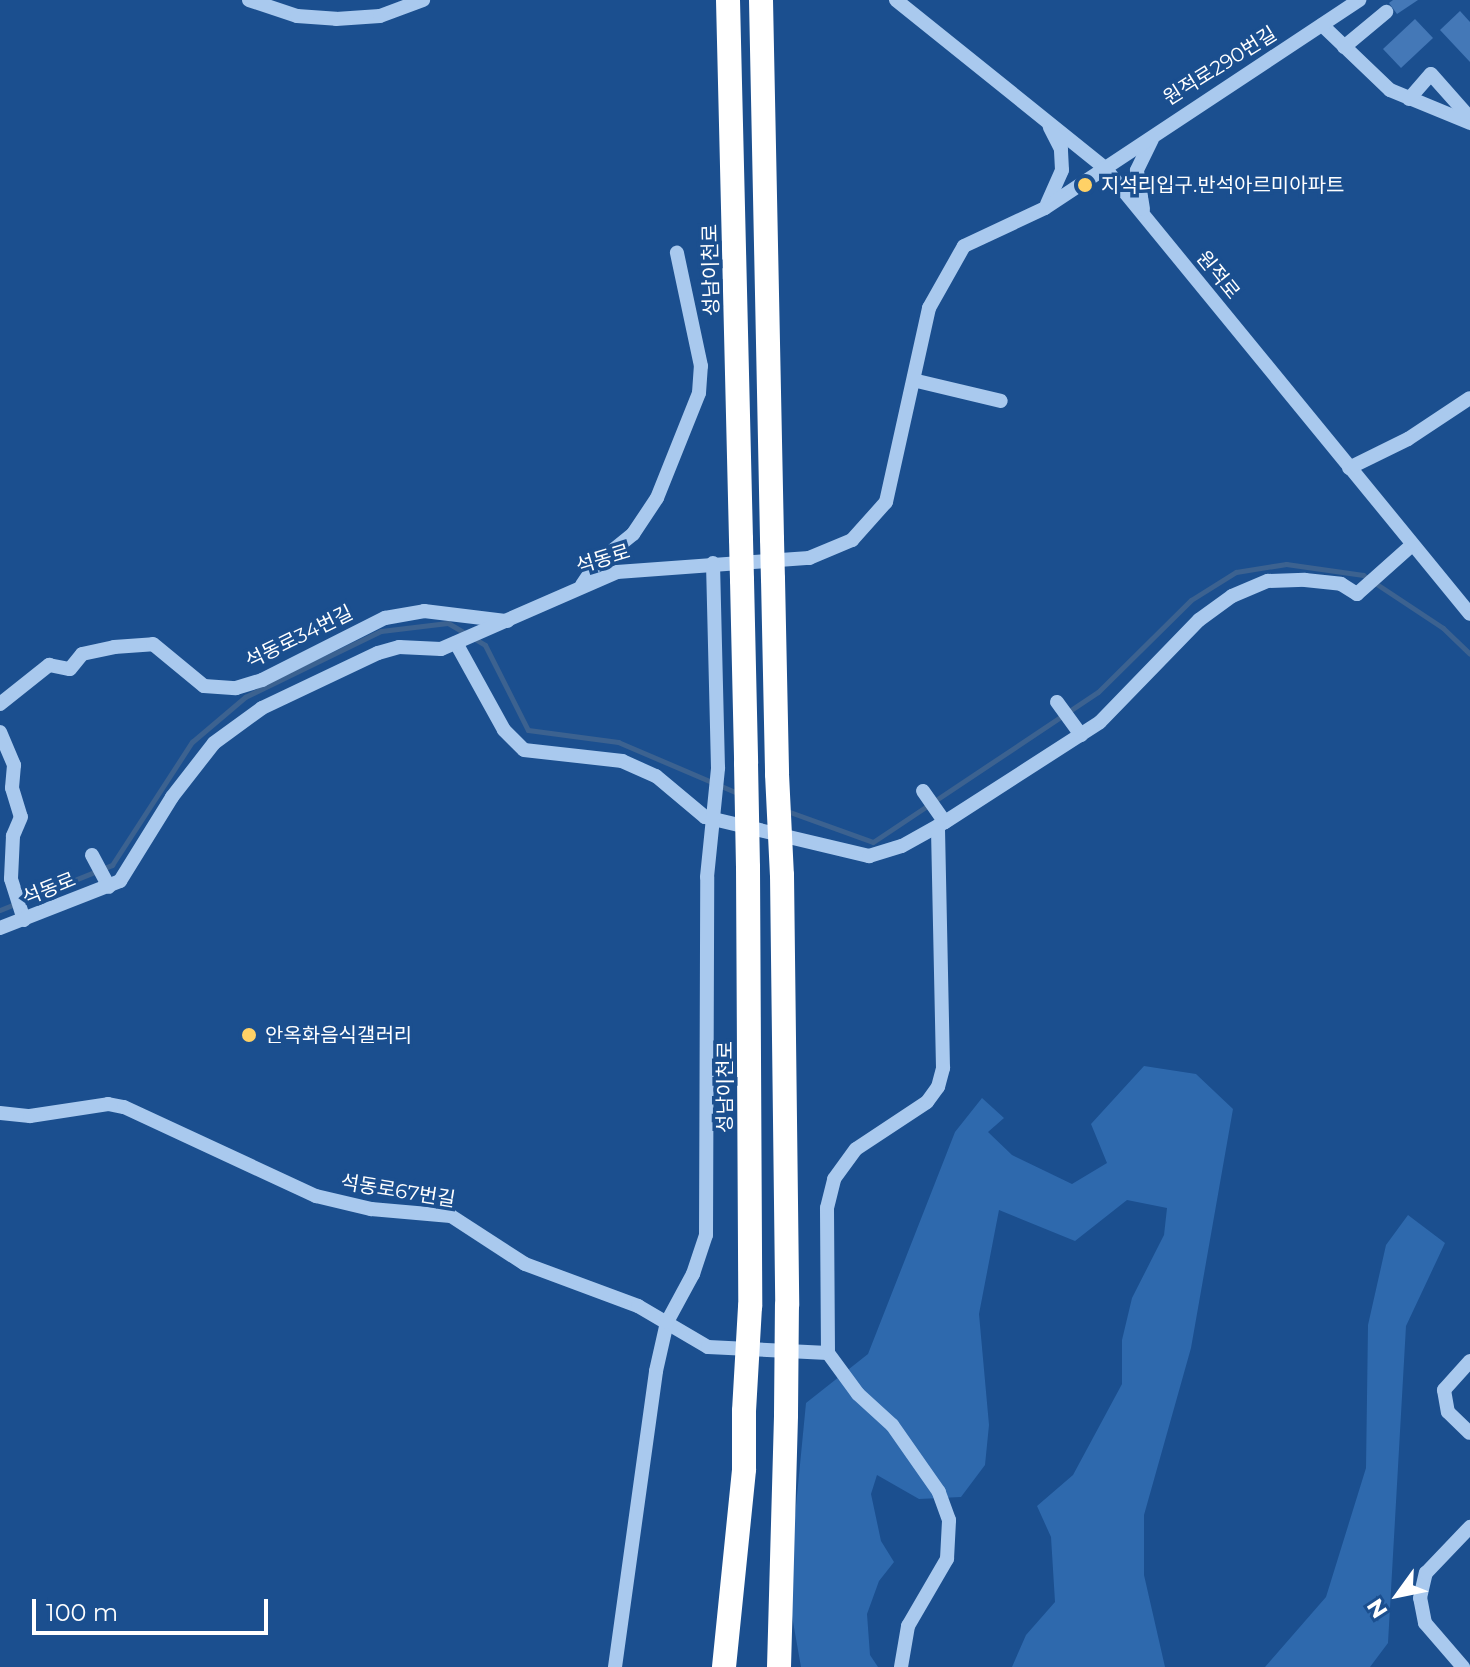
<!DOCTYPE html>
<meta charset="utf-8">
<style>
body{margin:0}
#map{position:relative;width:1470px;height:1667px;overflow:hidden;background:#1b4f8f;font-family:Montserrat,"Noto Sans KR",sans-serif}
div>[style]{position:absolute}
[style*='--x']{left:calc(var(--x)*1px);top:calc(var(--y)*1px);width:calc(var(--w)*1px);rotate:calc(var(--a)*1deg)}
.green>*{inset:0;background:#2e69ad}
.stream>*{height:5px;margin:-2.5px;padding:0 2.5px;transform-origin:2.5px;border-radius:2.5px;background:#3c6290}
.building>*{inset:0;background:#4478b7}
.minor>*{height:14px;margin:-7px;padding:0 7px;transform-origin:7px;border-radius:7px;background:#a9c9ee}
.highway>*{height:24px;margin:-12px;padding:0 12px;transform-origin:12px;border-radius:12px;background:#fff}
.highway-bridge>*{height:24px;margin:-12px;padding:0 12px;transform-origin:12px;border-radius:12px;background:#fff}
.dots>*{width:22px;height:22px;translate:-50% -50%;box-sizing:border-box;border:4px solid #1b4f8f;border-radius:50%}
span{translate:-50% -50%;white-space:nowrap;text-align:center;line-height:1.15;-webkit-text-stroke:7px #1b4f8f;paint-order:stroke}
.street-label{font-size:20px;color:#fff}
.poi-label{font-size:20px;color:#fff}
.left{translate:0 -50%;text-align:left}
.north{position:absolute;left:1358px;top:1555px;width:80px;height:80px;-webkit-text-stroke:6px #1b4f8f;paint-order:stroke;rotate:237deg;font-size:22px;font-weight:700;line-height:32px;text-align:center;color:#fff}
.north::after{content:'';display:block;margin:auto;width:28px;height:36px;background:#fff;clip-path:polygon(50% 0,100% 100%,50% 72%,0 100%)}
.scale{position:absolute;left:32px;top:1599px;width:236px;height:36px;box-sizing:border-box;border:4px solid #fff;border-top:0;padding-left:10px;font-size:24px;line-height:28px;white-space:nowrap;color:#fff;-webkit-text-stroke:6px #1b4f8f;paint-order:stroke}
</style>
<div id="map">
<div class="green">
<i style="clip-path:polygon(1144px 1066px,1196px 1074px,1233px 1109px,1191px 1348px,1144px 1515px,1144px 1575px,1165px 1667px,1012px 1667px,1026px 1635px,1055px 1602px,1051px 1537px,1037px 1506px,1073px 1475px,1122px 1384px,1122px 1340px,1132px 1298px,1164px 1235px,1167px 1208px,1127px 1200px,1075px 1241px,999px 1210px,979px 1314px,989px 1425px,985px 1465px,961px 1497px,919px 1499px,877px 1475px,871px 1494px,881px 1541px,894px 1562px,879px 1581px,867px 1614px,870px 1655px,878px 1667px,801px 1667px,792px 1616px,791px 1557px,806px 1403px,868px 1354px,955px 1132px,982px 1098px,1004px 1118px,988px 1132px,1012px 1155px,1072px 1184px,1107px 1163px,1091px 1124px)"></i>
<i style="clip-path:polygon(1408px 1215px,1445px 1243px,1406px 1326px,1388px 1643px,1370px 1667px,1265px 1667px,1326px 1597px,1366px 1468px,1368px 1325px,1386px 1245px)"></i>
</div>
<div class="stream">
<i style="--x:787;--y:811;--w:91;--a:19.8"></i>
<i style="--x:873;--y:842;--w:270;--a:-33.7"></i>
<i style="--x:1098;--y:692;--w:131;--a:-44.7"></i>
<i style="--x:1191;--y:600;--w:53;--a:-31.9"></i>
<i style="--x:1236;--y:572;--w:51;--a:-9.1"></i>
<i style="--x:1286;--y:564;--w:78;--a:8.1"></i>
<i style="--x:1363;--y:575;--w:96;--a:33.5"></i>
<i style="--x:1443;--y:628;--w:37;--a:44"></i>
<i style="--x:0;--y:910;--w:121;--a:-21.9"></i>
<i style="--x:112;--y:865;--w:147;--a:-57"></i>
<i style="--x:192;--y:742;--w:70;--a:-40.3"></i>
<i style="--x:245;--y:697;--w:151;--a:-25.9"></i>
<i style="--x:381;--y:631;--w:67;--a:-6.8"></i>
<i style="--x:448;--y:623;--w:43;--a:30.7"></i>
<i style="--x:485;--y:645;--w:95;--a:63.2"></i>
<i style="--x:528;--y:730;--w:91;--a:7.6"></i>
<i style="--x:618;--y:742;--w:133;--a:23.1"></i>
</div>
<div class="building">
<i style="clip-path:polygon(1393px 0,1418px 0,1397px 14px,1389px 3px)"></i>
<i style="clip-path:polygon(1460px 11px,1470px 22px,1470px 62px,1440px 30px)"></i>
<i style="clip-path:polygon(1415px 19px,1433px 38px,1401px 68px,1383px 49px)"></i>
</div>
<div class="minor">
<i style="--x:249;--y:0;--w:51;--a:18.4"></i>
<i style="--x:297;--y:16;--w:39;--a:4"></i>
<i style="--x:336;--y:19;--w:44;--a:-3.9"></i>
<i style="--x:380;--y:16;--w:46;--a:-20.4"></i>
<i style="--x:896;--y:0;--w:268;--a:38.8"></i>
<i style="--x:1105;--y:168;--w:576;--a:50.7"></i>
<i style="--x:1322;--y:25;--w:94;--a:43.7"></i>
<i style="--x:1390;--y:90;--w:87;--a:22.4"></i>
<i style="--x:1344;--y:47;--w:55;--a:-39.8"></i>
<i style="--x:1409;--y:99;--w:33;--a:-49"></i>
<i style="--x:1431;--y:74;--w:59;--a:48.4"></i>
<i style="--x:1047;--y:204;--w:37;--a:-66"></i>
<i style="--x:1062;--y:170;--w:21;--a:-93"></i>
<i style="--x:1061;--y:149;--w:25;--a:-117"></i>
<i style="--x:1143;--y:209;--w:39;--a:-99"></i>
<i style="--x:1137;--y:170;--w:34;--a:-64"></i>
<i style="--x:917;--y:381;--w:86;--a:13.4"></i>
<i style="--x:1349;--y:468;--w:66;--a:-26.2"></i>
<i style="--x:1408;--y:439;--w:74;--a:-33.5"></i>
<i style="--x:582;--y:585;--w:25;--a:-56"></i>
<i style="--x:596;--y:564;--w:48;--a:-39"></i>
<i style="--x:633;--y:534;--w:43;--a:-56.3"></i>
<i style="--x:657;--y:498;--w:113;--a:-68.2"></i>
<i style="--x:699;--y:393;--w:27;--a:-86"></i>
<i style="--x:701;--y:366;--w:116;--a:-102"></i>
<i style="--x:456;--y:643;--w:99;--a:61.1"></i>
<i style="--x:504;--y:730;--w:28;--a:45"></i>
<i style="--x:524;--y:750;--w:99;--a:6.4"></i>
<i style="--x:622;--y:761;--w:37;--a:24"></i>
<i style="--x:656;--y:776;--w:64;--a:39.9"></i>
<i style="--x:705;--y:817;--w:169;--a:13.4"></i>
<i style="--x:869;--y:856;--w:34;--a:-17"></i>
<i style="--x:902;--y:846;--w:49;--a:-29.2"></i>
<i style="--x:945;--y:822;--w:184;--a:-32.8"></i>
<i style="--x:1100;--y:722;--w:142;--a:-45.9"></i>
<i style="--x:1199;--y:620;--w:41;--a:-36"></i>
<i style="--x:1232;--y:596;--w:39;--a:-23"></i>
<i style="--x:1268;--y:581;--w:37;--a:-2"></i>
<i style="--x:1305;--y:580;--w:36;--a:6"></i>
<i style="--x:1341;--y:584;--w:19;--a:32"></i>
<i style="--x:1357;--y:594;--w:74;--a:-41.7"></i>
<i style="--x:1057;--y:702;--w:41;--a:54"></i>
<i style="--x:0;--y:704;--w:63;--a:-38.5"></i>
<i style="--x:49;--y:665;--w:21;--a:11"></i>
<i style="--x:70;--y:669;--w:19;--a:-51"></i>
<i style="--x:82;--y:654;--w:33;--a:-12"></i>
<i style="--x:114;--y:647;--w:39;--a:-4"></i>
<i style="--x:153;--y:644;--w:66;--a:39.5"></i>
<i style="--x:204;--y:686;--w:32;--a:4"></i>
<i style="--x:236;--y:688;--w:27;--a:-17"></i>
<i style="--x:262;--y:680;--w:138;--a:-26.8"></i>
<i style="--x:385;--y:618;--w:40;--a:-10"></i>
<i style="--x:424;--y:611;--w:84;--a:6.9"></i>
<i style="--x:0;--y:732;--w:36;--a:67"></i>
<i style="--x:14;--y:765;--w:23;--a:95"></i>
<i style="--x:12;--y:788;--w:30;--a:73"></i>
<i style="--x:21;--y:817;--w:21;--a:113"></i>
<i style="--x:13;--y:836;--w:43;--a:92.7"></i>
<i style="--x:11;--y:879;--w:43;--a:72.4"></i>
<i style="--x:923;--y:791;--w:38;--a:55"></i>
<i style="--x:92;--y:855;--w:36;--a:62"></i>
<i style="--x:0;--y:928;--w:129;--a:-21.4"></i>
<i style="--x:120;--y:881;--w:99;--a:-58.2"></i>
<i style="--x:172;--y:797;--w:68;--a:-52.1"></i>
<i style="--x:214;--y:743;--w:59;--a:-36.1"></i>
<i style="--x:262;--y:708;--w:128;--a:-25.4"></i>
<i style="--x:378;--y:653;--w:22;--a:-16"></i>
<i style="--x:399;--y:647;--w:42;--a:2.7"></i>
<i style="--x:441;--y:649;--w:192;--a:-23.6"></i>
<i style="--x:617;--y:572;--w:193;--a:-4.2"></i>
<i style="--x:809;--y:558;--w:47;--a:-22.7"></i>
<i style="--x:852;--y:540;--w:51;--a:-48.2"></i>
<i style="--x:886;--y:502;--w:199;--a:-77.5"></i>
<i style="--x:929;--y:308;--w:71;--a:-60.6"></i>
<i style="--x:964;--y:246;--w:89;--a:-25.1"></i>
<i style="--x:1045;--y:208;--w:377;--a:-33.5"></i>
<i style="--x:0;--y:1113;--w:30;--a:6"></i>
<i style="--x:30;--y:1116;--w:79;--a:-8.7"></i>
<i style="--x:108;--y:1104;--w:16;--a:11"></i>
<i style="--x:124;--y:1107;--w:212;--a:24.9"></i>
<i style="--x:316;--y:1196;--w:57;--a:13.3"></i>
<i style="--x:371;--y:1209;--w:80;--a:5"></i>
<i style="--x:451;--y:1216;--w:88;--a:33"></i>
<i style="--x:525;--y:1264;--w:121;--a:20.4"></i>
<i style="--x:638;--y:1306;--w:81;--a:30.4"></i>
<i style="--x:708;--y:1347;--w:120;--a:2.9"></i>
<i style="--x:1470;--y:1361;--w:39;--a:132"></i>
<i style="--x:1444;--y:1390;--w:22;--a:80"></i>
<i style="--x:1448;--y:1412;--w:30;--a:44"></i>
<i style="--x:615;--y:1667;--w:299;--a:-82.1"></i>
<i style="--x:656;--y:1371;--w:50;--a:-77.3"></i>
<i style="--x:667;--y:1322;--w:55;--a:-61.6"></i>
<i style="--x:693;--y:1274;--w:41;--a:-71.6"></i>
<i style="--x:706;--y:1235;--w:358;--a:-89.8"></i>
<i style="--x:707;--y:877;--w:110;--a:-84.2"></i>
<i style="--x:718;--y:768;--w:205;--a:-91.4"></i>
<i style="--x:901;--y:1667;--w:42;--a:-80.3"></i>
<i style="--x:908;--y:1626;--w:78;--a:-59.8"></i>
<i style="--x:947;--y:1559;--w:39;--a:-87"></i>
<i style="--x:949;--y:1520;--w:30;--a:-110"></i>
<i style="--x:939;--y:1492;--w:82;--a:-125"></i>
<i style="--x:892;--y:1425;--w:46;--a:-137.6"></i>
<i style="--x:858;--y:1394;--w:51;--a:-126.2"></i>
<i style="--x:828;--y:1353;--w:145;--a:-90.4"></i>
<i style="--x:827;--y:1208;--w:30;--a:-76"></i>
<i style="--x:834;--y:1179;--w:37;--a:-54"></i>
<i style="--x:856;--y:1149;--w:85;--a:-33.5"></i>
<i style="--x:927;--y:1102;--w:19;--a:-54"></i>
<i style="--x:938;--y:1087;--w:20;--a:-75"></i>
<i style="--x:943;--y:1068;--w:242;--a:-91.2"></i>
<i style="--x:1463;--y:1667;--w:58;--a:-130.8"></i>
<i style="--x:1425;--y:1623;--w:25;--a:-101"></i>
<i style="--x:1420;--y:1598;--w:26;--a:-77"></i>
<i style="--x:1426;--y:1573;--w:64;--a:-46.3"></i>
</div>
<div class="highway">
<i style="--x:728;--y:0;--w:539;--a:88.62"></i>
<i style="--x:761;--y:0;--w:539;--a:88.83"></i>
<i style="--x:773;--y:579;--w:195;--a:88.8"></i>
<i style="--x:742;--y:580;--w:183;--a:88.7"></i>
<i style="--x:748;--y:867;--w:439;--a:89.7"></i>
<i style="--x:782;--y:875;--w:430;--a:89.3"></i>
<i style="--x:724;--y:1667;--w:199;--a:-84.2"></i>
<i style="--x:744;--y:1469;--w:58;--a:-90"></i>
<i style="--x:779;--y:1667;--w:252;--a:-88.4"></i>
</div>
<div class="highway-bridge">
<i style="--x:741;--y:539;--w:41;--a:88.6"></i>
<i style="--x:772;--y:539;--w:40;--a:88.6"></i>
<i style="--x:746;--y:763;--w:104;--a:88.9"></i>
<i style="--x:777;--y:774;--w:101;--a:87.2"></i>
<i style="--x:744;--y:1411;--w:105;--a:-86.7"></i>
<i style="--x:786;--y:1415;--w:110;--a:-89.5"></i>
</div>
<div class="dots">
<i style="left:1085px;top:185px;background:#ffd166"></i>
<i style="left:249px;top:1035px;background:#ffd166"></i>
</div>
<div class="street-label">
<span style="left:1220px;top:66px;rotate:-32deg">원적로290번길</span>
<span style="left:711px;top:270px;rotate:-91deg">성남이천로</span>
<span style="left:1218px;top:275px;rotate:51deg">원적로</span>
<span style="left:603px;top:559px;rotate:-17deg">석동로</span>
<span style="left:299px;top:637px;rotate:-26deg">석동로34번길</span>
<span style="left:49px;top:889px;rotate:-22deg">석동로</span>
<span style="left:725px;top:1087px;rotate:-90deg">성남이천로</span>
<span style="left:398px;top:1191px;rotate:9deg">석동로67번길</span>
</div>
<div class="poi-label">
<span class="left" style="left:1101px;top:185px">지석리입구.반석아르미아파트</span>
<span class="left" style="left:265px;top:1035px">안옥화음식갤러리</span>
</div>
<div class="north">N</div>
<div class="scale">100 m</div>
</div>
